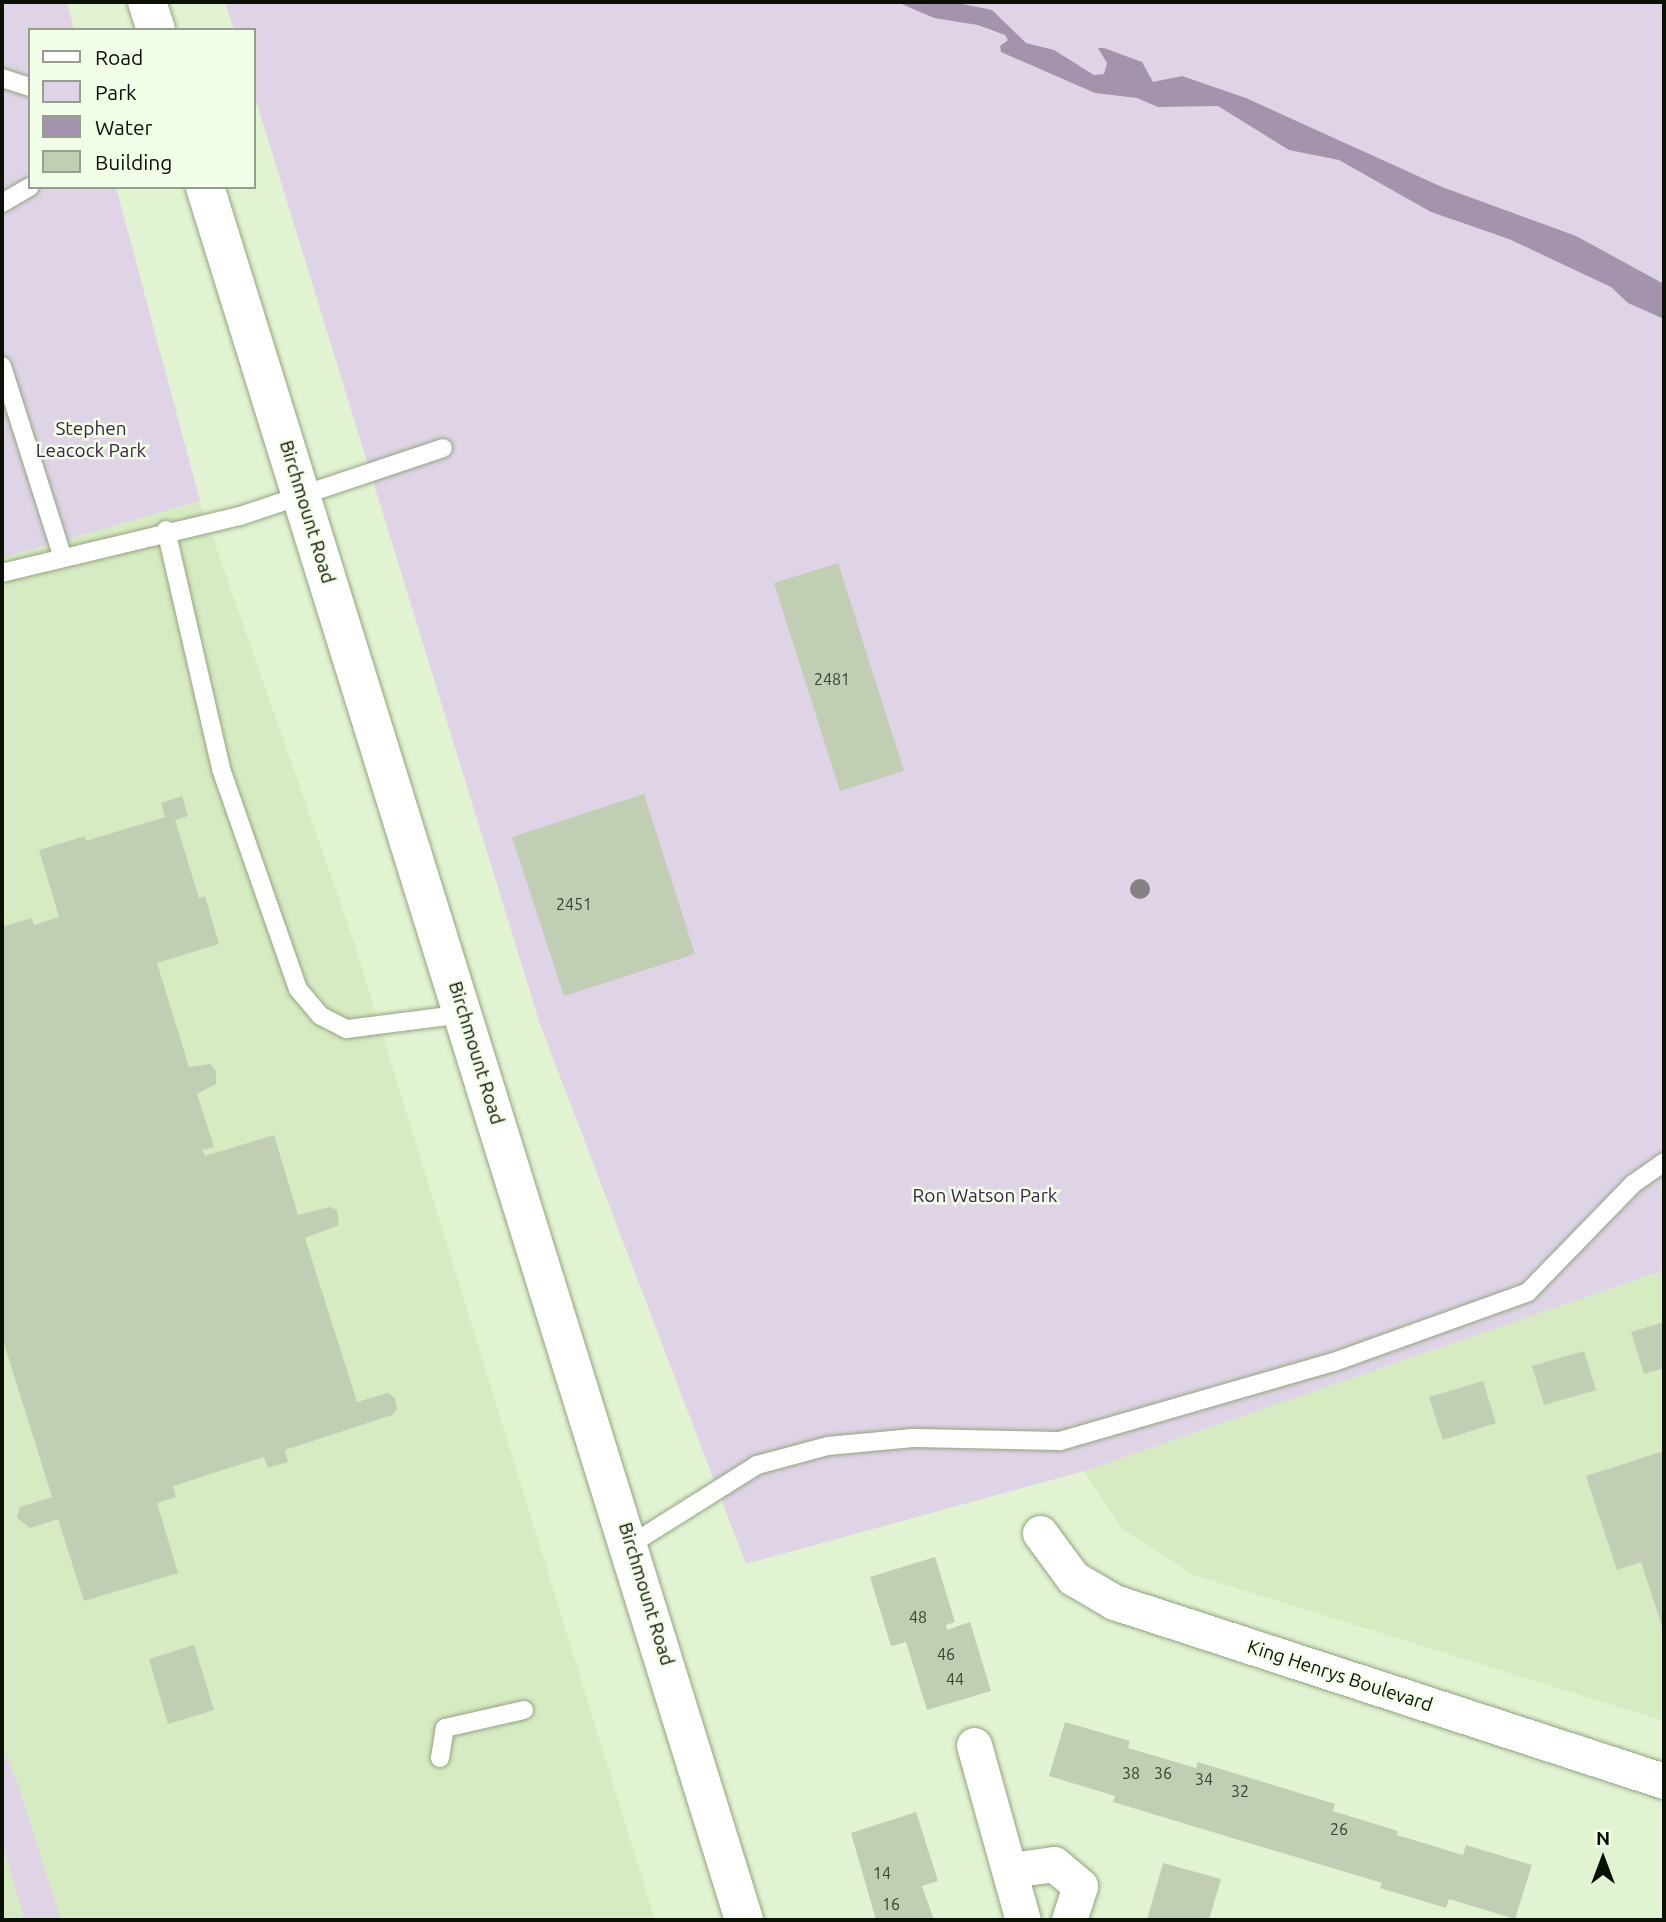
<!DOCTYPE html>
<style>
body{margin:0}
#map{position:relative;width:1666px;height:1922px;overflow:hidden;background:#e2f3d1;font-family:Ubuntu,sans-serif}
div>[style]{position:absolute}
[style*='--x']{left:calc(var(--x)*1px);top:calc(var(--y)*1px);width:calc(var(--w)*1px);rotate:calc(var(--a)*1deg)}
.built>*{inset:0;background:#d7ebc2}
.green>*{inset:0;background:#dfd4e6}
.water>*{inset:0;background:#a393ac}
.building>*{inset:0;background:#c1ceb3}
.roads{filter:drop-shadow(0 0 2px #94a483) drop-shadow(0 0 2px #94a483)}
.lane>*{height:18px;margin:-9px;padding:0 9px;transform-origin:9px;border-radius:9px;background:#fff}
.street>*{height:35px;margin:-17.5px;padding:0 17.5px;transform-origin:17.5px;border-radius:17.5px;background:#fff}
.secondary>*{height:38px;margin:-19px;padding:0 19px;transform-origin:19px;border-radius:19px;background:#fff}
.trees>*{width:20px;height:20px;margin:-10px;border-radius:50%;background:#878186}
span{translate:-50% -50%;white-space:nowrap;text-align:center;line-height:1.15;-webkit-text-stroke:5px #f3fee9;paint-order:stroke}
.number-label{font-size:16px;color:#384030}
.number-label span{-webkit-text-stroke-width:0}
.park-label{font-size:19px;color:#3c2348}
.street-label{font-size:19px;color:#0b1005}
.frame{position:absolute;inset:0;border:4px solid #0b1005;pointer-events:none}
.legend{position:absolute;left:28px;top:28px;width:228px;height:161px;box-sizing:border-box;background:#f3fee9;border:2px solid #969f8e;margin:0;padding:9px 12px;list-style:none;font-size:21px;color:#0b1005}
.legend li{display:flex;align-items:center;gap:14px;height:35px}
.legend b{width:35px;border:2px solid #969f8e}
.north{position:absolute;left:1568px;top:1824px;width:70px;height:70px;-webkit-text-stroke:5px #f3fee9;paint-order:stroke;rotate:0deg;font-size:19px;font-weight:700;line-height:28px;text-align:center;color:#0b1005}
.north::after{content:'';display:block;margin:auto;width:24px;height:32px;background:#0b1005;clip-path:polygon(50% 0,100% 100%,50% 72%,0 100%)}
</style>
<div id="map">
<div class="built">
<i style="clip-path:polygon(200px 501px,353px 939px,655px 1920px,2px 1920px,2px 558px)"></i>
<i style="clip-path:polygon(1664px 1270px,1664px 1721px,1194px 1575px,1122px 1529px,1084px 1471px)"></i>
</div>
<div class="green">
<i style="clip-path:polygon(2px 2px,67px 2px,74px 30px,30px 30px,30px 187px,116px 187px,200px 501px,2px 558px)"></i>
<i style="clip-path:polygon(225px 2px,1664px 2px,1664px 1270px,1084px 1471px,746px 1564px,540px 1024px,254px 94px,254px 30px,234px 30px)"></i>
<i style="clip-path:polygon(2px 1750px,15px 1775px,61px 1920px,25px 1920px,2px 1844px)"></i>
</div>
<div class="water">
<i style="clip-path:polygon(897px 2px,953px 2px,992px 10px,1026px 43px,1054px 50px,1094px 75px,1104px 74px,1107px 63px,1098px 48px,1104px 48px,1142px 62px,1153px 82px,1182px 76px,1246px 98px,1442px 187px,1576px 236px,1664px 284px,1664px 319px,1628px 303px,1611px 287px,1509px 239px,1431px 212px,1339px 160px,1289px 150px,1218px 106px,1158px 107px,1137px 98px,1095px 93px,1001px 52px,1000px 46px,1008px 40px,1005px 35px,978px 25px,934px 18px)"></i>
</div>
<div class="building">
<i style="clip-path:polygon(838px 563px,904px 771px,840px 791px,774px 583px)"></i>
<i style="clip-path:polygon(644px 794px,695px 954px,564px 996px,512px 837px)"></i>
<i style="clip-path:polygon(182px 796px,188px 816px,175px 820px,199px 898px,205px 896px,219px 944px,157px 963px,189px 1067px,210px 1064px,216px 1071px,216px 1084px,197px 1094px,214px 1147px,202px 1150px,205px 1156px,274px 1135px,298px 1215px,330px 1207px,337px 1210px,339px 1225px,305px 1238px,357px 1402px,388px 1393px,395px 1398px,397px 1409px,392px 1415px,285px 1450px,288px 1462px,268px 1468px,264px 1457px,173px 1486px,176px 1497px,157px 1503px,178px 1573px,84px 1601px,58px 1519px,30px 1528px,17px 1518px,20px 1507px,52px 1497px,2px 1337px,2px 927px,32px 918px,34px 925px,59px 917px,39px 850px,85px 836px,86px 841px,165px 817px,161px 803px)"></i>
<i style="clip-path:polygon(1664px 1322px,1664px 1368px,1644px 1374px,1631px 1332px)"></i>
<i style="clip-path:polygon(1584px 1351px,1596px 1390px,1544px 1405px,1532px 1366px)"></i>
<i style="clip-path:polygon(1483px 1381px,1496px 1423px,1443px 1440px,1429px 1397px)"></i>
<i style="clip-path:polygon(1664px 1451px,1664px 1632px,1641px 1562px,1617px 1570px,1586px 1476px)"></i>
<i style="clip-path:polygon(935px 1557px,955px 1622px,946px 1625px,947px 1630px,970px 1622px,991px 1691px,927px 1710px,906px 1642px,891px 1646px,870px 1577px)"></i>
<i style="clip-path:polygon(194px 1645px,214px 1710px,168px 1724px,149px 1659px)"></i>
<i style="clip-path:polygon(1065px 1722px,1130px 1741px,1128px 1748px,1196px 1768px,1198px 1762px,1335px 1804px,1333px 1811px,1398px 1831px,1397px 1835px,1463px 1855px,1466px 1845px,1532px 1865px,1515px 1919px,1449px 1899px,1446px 1908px,1380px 1888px,1382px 1883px,1113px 1802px,1115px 1796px,1049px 1776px)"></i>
<i style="clip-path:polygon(916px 1812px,938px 1881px,922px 1886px,934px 1920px,876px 1920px,851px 1833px)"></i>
<i style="clip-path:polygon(1163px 1863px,1221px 1879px,1209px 1920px,1147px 1920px)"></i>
</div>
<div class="roads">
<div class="lane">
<i style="--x:2;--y:78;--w:29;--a:18"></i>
<i style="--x:2;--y:203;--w:32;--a:-30"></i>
<i style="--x:2;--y:366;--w:198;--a:72.4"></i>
<i style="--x:166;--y:530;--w:245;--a:77"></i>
<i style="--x:221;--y:769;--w:233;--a:70.7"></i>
<i style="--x:298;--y:989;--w:35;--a:50"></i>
<i style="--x:321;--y:1016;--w:29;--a:27"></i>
<i style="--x:347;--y:1029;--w:118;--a:-7.3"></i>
<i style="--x:2;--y:573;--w:245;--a:-13.5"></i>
<i style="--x:240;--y:516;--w:214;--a:-18.5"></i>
<i style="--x:630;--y:1545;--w:150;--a:-32.2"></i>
<i style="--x:757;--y:1465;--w:73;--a:-15"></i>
<i style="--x:828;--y:1446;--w:85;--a:-5.4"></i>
<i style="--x:913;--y:1438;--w:147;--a:1.2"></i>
<i style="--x:1060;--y:1441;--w:285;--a:-16.1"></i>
<i style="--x:1334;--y:1362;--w:206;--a:-19.8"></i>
<i style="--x:1528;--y:1292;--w:151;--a:-45.8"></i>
<i style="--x:1633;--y:1184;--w:38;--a:-35"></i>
<i style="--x:440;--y:1758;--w:30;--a:-81"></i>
<i style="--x:445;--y:1728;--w:81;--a:-12.8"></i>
</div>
<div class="street">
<i style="--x:1040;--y:1533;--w:56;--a:53.7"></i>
<i style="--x:1073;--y:1578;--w:48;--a:30.3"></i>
<i style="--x:1114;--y:1602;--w:578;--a:18.03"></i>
<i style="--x:974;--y:1745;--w:182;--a:74.4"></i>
<i style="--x:1011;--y:1870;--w:43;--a:-7.9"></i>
<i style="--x:1054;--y:1864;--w:34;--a:40"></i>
<i style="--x:1080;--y:1886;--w:36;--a:108"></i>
</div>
<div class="secondary">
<i style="--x:147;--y:2;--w:29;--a:72"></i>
<i style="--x:205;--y:187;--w:1815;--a:72.72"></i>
</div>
</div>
<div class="trees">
<i style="left:1140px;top:889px"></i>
</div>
<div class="number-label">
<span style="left:832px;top:679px">2481</span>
<span style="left:574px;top:904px">2451</span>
<span style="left:918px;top:1617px">48</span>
<span style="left:946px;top:1654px">46</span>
<span style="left:955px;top:1679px">44</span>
<span style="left:1131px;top:1773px">38</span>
<span style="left:1163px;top:1773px">36</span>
<span style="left:1204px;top:1779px">34</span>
<span style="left:1240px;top:1791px">32</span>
<span style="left:1339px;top:1829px">26</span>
<span style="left:882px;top:1873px">14</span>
<span style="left:891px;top:1904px">16</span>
</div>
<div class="park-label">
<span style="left:91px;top:440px">Stephen<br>Leacock Park</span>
<span style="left:985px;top:1196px">Ron Watson Park</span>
</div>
<div class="street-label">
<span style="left:307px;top:512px;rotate:73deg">Birchmount Road</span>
<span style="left:476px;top:1053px;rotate:73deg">Birchmount Road</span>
<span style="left:646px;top:1594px;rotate:73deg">Birchmount Road</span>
<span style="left:1340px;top:1676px;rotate:18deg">King Henrys Boulevard</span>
</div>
<div class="frame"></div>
<ul class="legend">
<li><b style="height:9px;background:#fff"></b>Road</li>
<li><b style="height:19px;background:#dfd4e6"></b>Park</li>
<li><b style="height:19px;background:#a393ac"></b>Water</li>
<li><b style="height:19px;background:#c1ceb3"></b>Building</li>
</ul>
<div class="north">N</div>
</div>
